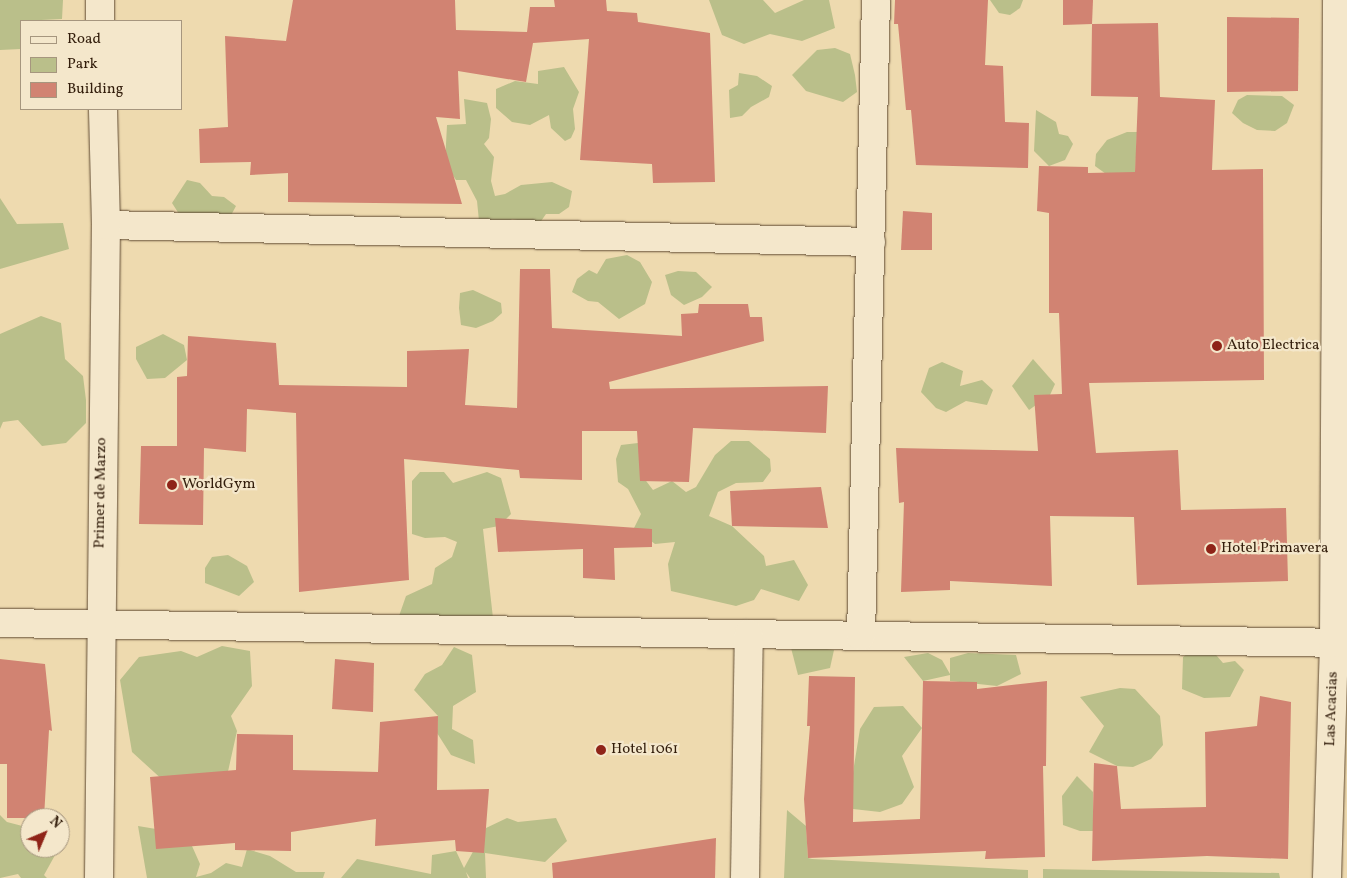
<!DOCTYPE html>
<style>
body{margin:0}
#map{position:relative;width:1347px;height:878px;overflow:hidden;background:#eedaaf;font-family:Vollkorn,serif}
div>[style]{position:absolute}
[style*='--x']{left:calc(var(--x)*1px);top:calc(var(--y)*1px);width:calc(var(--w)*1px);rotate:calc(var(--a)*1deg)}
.green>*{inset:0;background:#babf8a}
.building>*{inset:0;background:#d18372}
.roads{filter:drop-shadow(0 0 1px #614c34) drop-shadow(0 0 1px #614c34)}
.minor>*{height:28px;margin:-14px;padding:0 14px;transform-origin:14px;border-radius:14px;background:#f4e7cb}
.dots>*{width:14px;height:14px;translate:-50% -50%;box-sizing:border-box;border:2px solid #f4e7cb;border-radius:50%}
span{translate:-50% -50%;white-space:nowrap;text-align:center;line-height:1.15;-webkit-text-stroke:4.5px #f4e7cb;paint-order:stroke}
.poi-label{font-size:15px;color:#321d0b}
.left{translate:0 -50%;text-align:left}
.street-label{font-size:15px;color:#321d0b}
.legend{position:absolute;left:20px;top:20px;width:162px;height:90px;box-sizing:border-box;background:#f4e7cb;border:1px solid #a6967e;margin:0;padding:6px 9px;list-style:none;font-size:15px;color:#321d0b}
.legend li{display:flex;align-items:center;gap:10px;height:25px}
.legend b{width:25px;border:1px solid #a6967e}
.north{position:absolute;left:20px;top:808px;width:50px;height:50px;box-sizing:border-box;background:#f4e7cb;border:1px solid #a6967e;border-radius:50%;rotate:45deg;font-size:14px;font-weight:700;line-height:20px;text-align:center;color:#321d0b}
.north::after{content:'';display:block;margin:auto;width:18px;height:22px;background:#8f2418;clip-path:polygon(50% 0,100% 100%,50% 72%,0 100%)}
</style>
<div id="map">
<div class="green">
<i style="clip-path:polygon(0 0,63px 0,62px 19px,21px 21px,21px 49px,0 50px)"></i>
<i style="clip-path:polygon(709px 0,763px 0,775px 13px,804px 0,829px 0,835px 28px,802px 41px,770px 34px,744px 44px,722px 35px)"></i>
<i style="clip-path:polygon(990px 0,1023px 0,1020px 8px,1010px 15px,999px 13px)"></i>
<i style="clip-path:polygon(835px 48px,850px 54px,855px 75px,857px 92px,843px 102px,806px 91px,792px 75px,817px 50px)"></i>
<i style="clip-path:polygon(564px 67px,579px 92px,573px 109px,575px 129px,571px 138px,565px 141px,551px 128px,549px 115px,530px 125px,512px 122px,496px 108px,496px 89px,515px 81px,538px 84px,538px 71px)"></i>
<i style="clip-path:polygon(739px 73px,757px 76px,772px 86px,769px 97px,751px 107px,742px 116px,730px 118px,729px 90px,738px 85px)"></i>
<i style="clip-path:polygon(1247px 95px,1282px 96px,1294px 105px,1287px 123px,1275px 131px,1257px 130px,1243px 123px,1232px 113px,1238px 100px)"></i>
<i style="clip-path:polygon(464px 99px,487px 103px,491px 119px,489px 138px,484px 144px,494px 157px,491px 181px,495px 196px,505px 194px,521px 185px,552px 182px,572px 191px,569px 207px,559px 214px,546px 214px,539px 224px,512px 219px,503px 227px,479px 221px,477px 201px,466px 180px,456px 180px,445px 163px,447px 125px,466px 124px)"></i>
<i style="clip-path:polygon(1036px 110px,1056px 122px,1059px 134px,1068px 136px,1073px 144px,1065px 160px,1049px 166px,1034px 151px)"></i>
<i style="clip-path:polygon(1127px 132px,1137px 132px,1135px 181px,1113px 179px,1095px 166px,1096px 154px,1107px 140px)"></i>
<i style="clip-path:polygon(187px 180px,200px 183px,212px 196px,224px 197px,236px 206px,228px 221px,179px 214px,172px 203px)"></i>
<i style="clip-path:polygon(0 198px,17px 224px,63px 223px,69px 249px,0 269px)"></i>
<i style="clip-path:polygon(627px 255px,640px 262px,652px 282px,645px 304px,619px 319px,598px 302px,588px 301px,572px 292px,577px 279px,589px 270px,597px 274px,606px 259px)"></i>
<i style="clip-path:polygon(678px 271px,696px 272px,712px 287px,702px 297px,684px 305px,671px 295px,665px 275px)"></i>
<i style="clip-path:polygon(473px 290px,501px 303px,502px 313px,493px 321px,476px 328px,461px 325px,459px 308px,460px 293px)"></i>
<i style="clip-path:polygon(41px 316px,61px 323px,65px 359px,83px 376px,86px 400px,86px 423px,66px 443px,42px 446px,18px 420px,3px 422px,0 429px,0 334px)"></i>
<i style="clip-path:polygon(163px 334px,184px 345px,187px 360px,165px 378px,147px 379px,136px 359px,136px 347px)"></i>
<i style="clip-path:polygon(1033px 359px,1055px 384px,1050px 395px,1029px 410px,1012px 386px)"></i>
<i style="clip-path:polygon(942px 362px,963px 371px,960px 386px,982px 380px,993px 390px,987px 405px,966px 401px,946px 412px,936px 408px,921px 392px,929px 368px)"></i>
<i style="clip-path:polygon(731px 441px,749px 441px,770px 459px,771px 471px,763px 482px,736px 483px,718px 492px,709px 516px,732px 526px,764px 556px,766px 566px,794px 560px,808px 585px,799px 601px,761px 589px,754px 600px,736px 606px,671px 591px,668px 564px,675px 542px,655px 544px,634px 528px,641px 514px,628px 489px,618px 482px,616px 459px,621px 445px,638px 443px,646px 457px,640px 473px,653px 490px,672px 481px,686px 492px,696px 487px,715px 455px)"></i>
<i style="clip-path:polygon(420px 472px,444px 472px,453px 483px,487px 472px,501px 478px,511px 514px,499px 526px,483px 529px,494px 627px,399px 616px,406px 596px,432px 584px,435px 568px,452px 557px,457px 542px,445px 537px,425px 538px,412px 534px,412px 481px)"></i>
<i style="clip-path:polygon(228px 555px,247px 566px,254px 582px,239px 596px,205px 583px,205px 568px,212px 557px)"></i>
<i style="clip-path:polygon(1204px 641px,1223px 663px,1235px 661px,1244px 670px,1230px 697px,1204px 698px,1182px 689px,1183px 657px)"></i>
<i style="clip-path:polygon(790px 644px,834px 650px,830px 668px,798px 675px)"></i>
<i style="clip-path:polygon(222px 646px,250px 651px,252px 686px,231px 716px,237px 731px,225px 785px,177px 793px,132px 752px,120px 680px,139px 657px,181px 651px,197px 657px)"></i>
<i style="clip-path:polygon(454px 647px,472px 655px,476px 692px,453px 706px,452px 729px,473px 740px,475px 764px,451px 755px,437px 733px,438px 716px,414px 690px,425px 674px,442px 665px)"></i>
<i style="clip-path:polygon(928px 653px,942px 660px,950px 674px,950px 658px,968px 653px,1016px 655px,1021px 674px,997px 686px,950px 681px,950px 675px,923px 681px,904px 657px)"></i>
<i style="clip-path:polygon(1120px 688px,1135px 689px,1160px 716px,1163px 745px,1151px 759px,1133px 767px,1117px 766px,1089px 752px,1104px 726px,1080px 697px)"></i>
<i style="clip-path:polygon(903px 706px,922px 728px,902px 756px,914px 787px,902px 804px,880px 812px,853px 809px,853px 772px,860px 729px,874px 707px)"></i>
<i style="clip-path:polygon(1077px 776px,1093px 792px,1093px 831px,1080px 831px,1063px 825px,1062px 796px)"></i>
<i style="clip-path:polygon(787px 810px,806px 826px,808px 858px,812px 859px,1028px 870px,1028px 878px,784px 878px)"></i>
<i style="clip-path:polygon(0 815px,7px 822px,30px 828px,30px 848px,59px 848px,44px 875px,47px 878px,21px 878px,18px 874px,0 878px)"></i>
<i style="clip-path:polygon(507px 818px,518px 822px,556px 818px,567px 841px,545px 862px,485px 853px,486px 878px,470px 878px,466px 872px,468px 878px,341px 878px,357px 859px,431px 874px,432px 855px,456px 851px,464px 868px,486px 828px)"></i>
<i style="clip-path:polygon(138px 826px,168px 831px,192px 846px,200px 864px,196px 877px,211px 873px,226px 863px,242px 867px,247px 849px,270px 856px,296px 872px,325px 872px,323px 878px,147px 878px)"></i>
<i style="clip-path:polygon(1043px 869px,1279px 873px,1280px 878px,1043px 878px)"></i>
</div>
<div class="building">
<i style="clip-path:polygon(293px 0,455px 0,456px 30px,527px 32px,530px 7px,555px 7px,554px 0,606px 0,607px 11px,637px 13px,638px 22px,710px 33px,715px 182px,653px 183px,652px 164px,580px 160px,589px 39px,533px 43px,526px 82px,458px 71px,460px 119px,436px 117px,462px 204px,288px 202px,288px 173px,250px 175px,251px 162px,200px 163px,199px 129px,228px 127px,225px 36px,286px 41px)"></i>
<i style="clip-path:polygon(895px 0,988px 0,985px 65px,1003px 66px,1005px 122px,1029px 123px,1028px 168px,916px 165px,911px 110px,906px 110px,898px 24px,894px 24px)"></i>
<i style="clip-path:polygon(1063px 0,1093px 0,1092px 24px,1063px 25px)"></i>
<i style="clip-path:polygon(1227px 17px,1299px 18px,1298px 91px,1227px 92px)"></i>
<i style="clip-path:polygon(1158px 23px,1160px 97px,1215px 100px,1212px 170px,1263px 169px,1264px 380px,1089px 383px,1096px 453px,1178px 450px,1181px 510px,1286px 508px,1288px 581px,1137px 585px,1134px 517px,1050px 516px,1052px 586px,950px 581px,950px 590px,901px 592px,904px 502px,899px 503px,896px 448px,1038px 451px,1034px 395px,1062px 394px,1059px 313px,1049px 313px,1049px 213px,1037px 211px,1039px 166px,1088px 167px,1088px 173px,1135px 172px,1138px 97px,1091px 96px,1092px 24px)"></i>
<i style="clip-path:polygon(903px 211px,932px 213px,932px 250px,901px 250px)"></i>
<i style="clip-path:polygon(520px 269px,550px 269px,552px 328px,682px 336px,681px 314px,698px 313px,699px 304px,748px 304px,750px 317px,762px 317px,764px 341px,609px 382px,610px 389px,828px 386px,826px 433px,693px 428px,689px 482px,640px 481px,637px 431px,582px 431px,582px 480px,520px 478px,519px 470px,404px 459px,409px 580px,299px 592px,296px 413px,247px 409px,246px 452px,204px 448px,203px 525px,139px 524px,141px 446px,177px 446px,177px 377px,187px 376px,188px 336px,276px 343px,279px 385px,407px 387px,407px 351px,469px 349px,465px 405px,517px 408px)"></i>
<i style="clip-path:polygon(821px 487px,828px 528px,732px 526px,730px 491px)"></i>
<i style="clip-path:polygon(495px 518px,652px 529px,652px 547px,614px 548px,615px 580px,583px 578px,583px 549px,498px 552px)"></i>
<i style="clip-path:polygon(0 659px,45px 664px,52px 731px,49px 730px,44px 818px,7px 818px,7px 764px,0 764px)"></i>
<i style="clip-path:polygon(335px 659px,374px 663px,373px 712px,332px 709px)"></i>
<i style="clip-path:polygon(809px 676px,855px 677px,853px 822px,920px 819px,923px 681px,977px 682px,977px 689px,1047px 681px,1046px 766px,1043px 766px,1045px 857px,985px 859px,986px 851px,808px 858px,804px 799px,810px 726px,807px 726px)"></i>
<i style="clip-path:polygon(1260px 696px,1291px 702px,1288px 859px,1207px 856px,1092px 861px,1094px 763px,1117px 766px,1121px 809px,1206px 807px,1205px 732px,1257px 726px)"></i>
<i style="clip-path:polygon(438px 716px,437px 790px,489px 789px,484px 853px,456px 851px,455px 840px,375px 846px,376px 819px,291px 832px,291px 851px,235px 850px,235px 843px,156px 849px,150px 777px,236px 770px,237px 734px,293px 735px,293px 770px,378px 772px,380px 722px)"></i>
<i style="clip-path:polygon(716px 838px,715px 878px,553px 878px,552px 863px)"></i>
</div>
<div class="roads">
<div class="minor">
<i style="--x:100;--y:0;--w:21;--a:90"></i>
<i style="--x:106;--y:225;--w:765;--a:1.27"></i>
<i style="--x:0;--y:623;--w:1347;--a:0.85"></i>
<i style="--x:861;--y:636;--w:636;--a:-88.65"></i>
<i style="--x:99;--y:878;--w:653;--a:-89.39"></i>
<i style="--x:106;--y:225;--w:116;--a:-91.5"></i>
<i style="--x:745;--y:878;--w:244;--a:-89.1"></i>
<i style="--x:1327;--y:878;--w:235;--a:-88.3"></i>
<i style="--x:1334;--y:643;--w:643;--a:-89.73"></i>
</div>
</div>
<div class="dots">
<i style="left:1217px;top:346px;background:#8f2418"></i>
<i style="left:172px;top:485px;background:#8f2418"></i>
<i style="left:1211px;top:549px;background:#8f2418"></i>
<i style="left:601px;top:750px;background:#8f2418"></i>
</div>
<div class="poi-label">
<span class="left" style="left:1227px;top:346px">Auto Electrica</span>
<span class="left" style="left:182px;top:485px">WorldGym</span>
<span class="left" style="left:1221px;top:549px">Hotel Primavera</span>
<span class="left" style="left:611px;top:750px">Hotel 1061</span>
</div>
<div class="street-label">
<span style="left:101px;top:493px;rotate:-89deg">Primer de Marzo</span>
<span style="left:1332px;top:709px;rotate:-88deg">Las Acacias</span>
</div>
<ul class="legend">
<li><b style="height:6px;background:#f4e7cb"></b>Road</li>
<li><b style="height:14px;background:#babf8a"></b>Park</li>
<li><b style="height:14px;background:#d18372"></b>Building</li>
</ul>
<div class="north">N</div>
</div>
